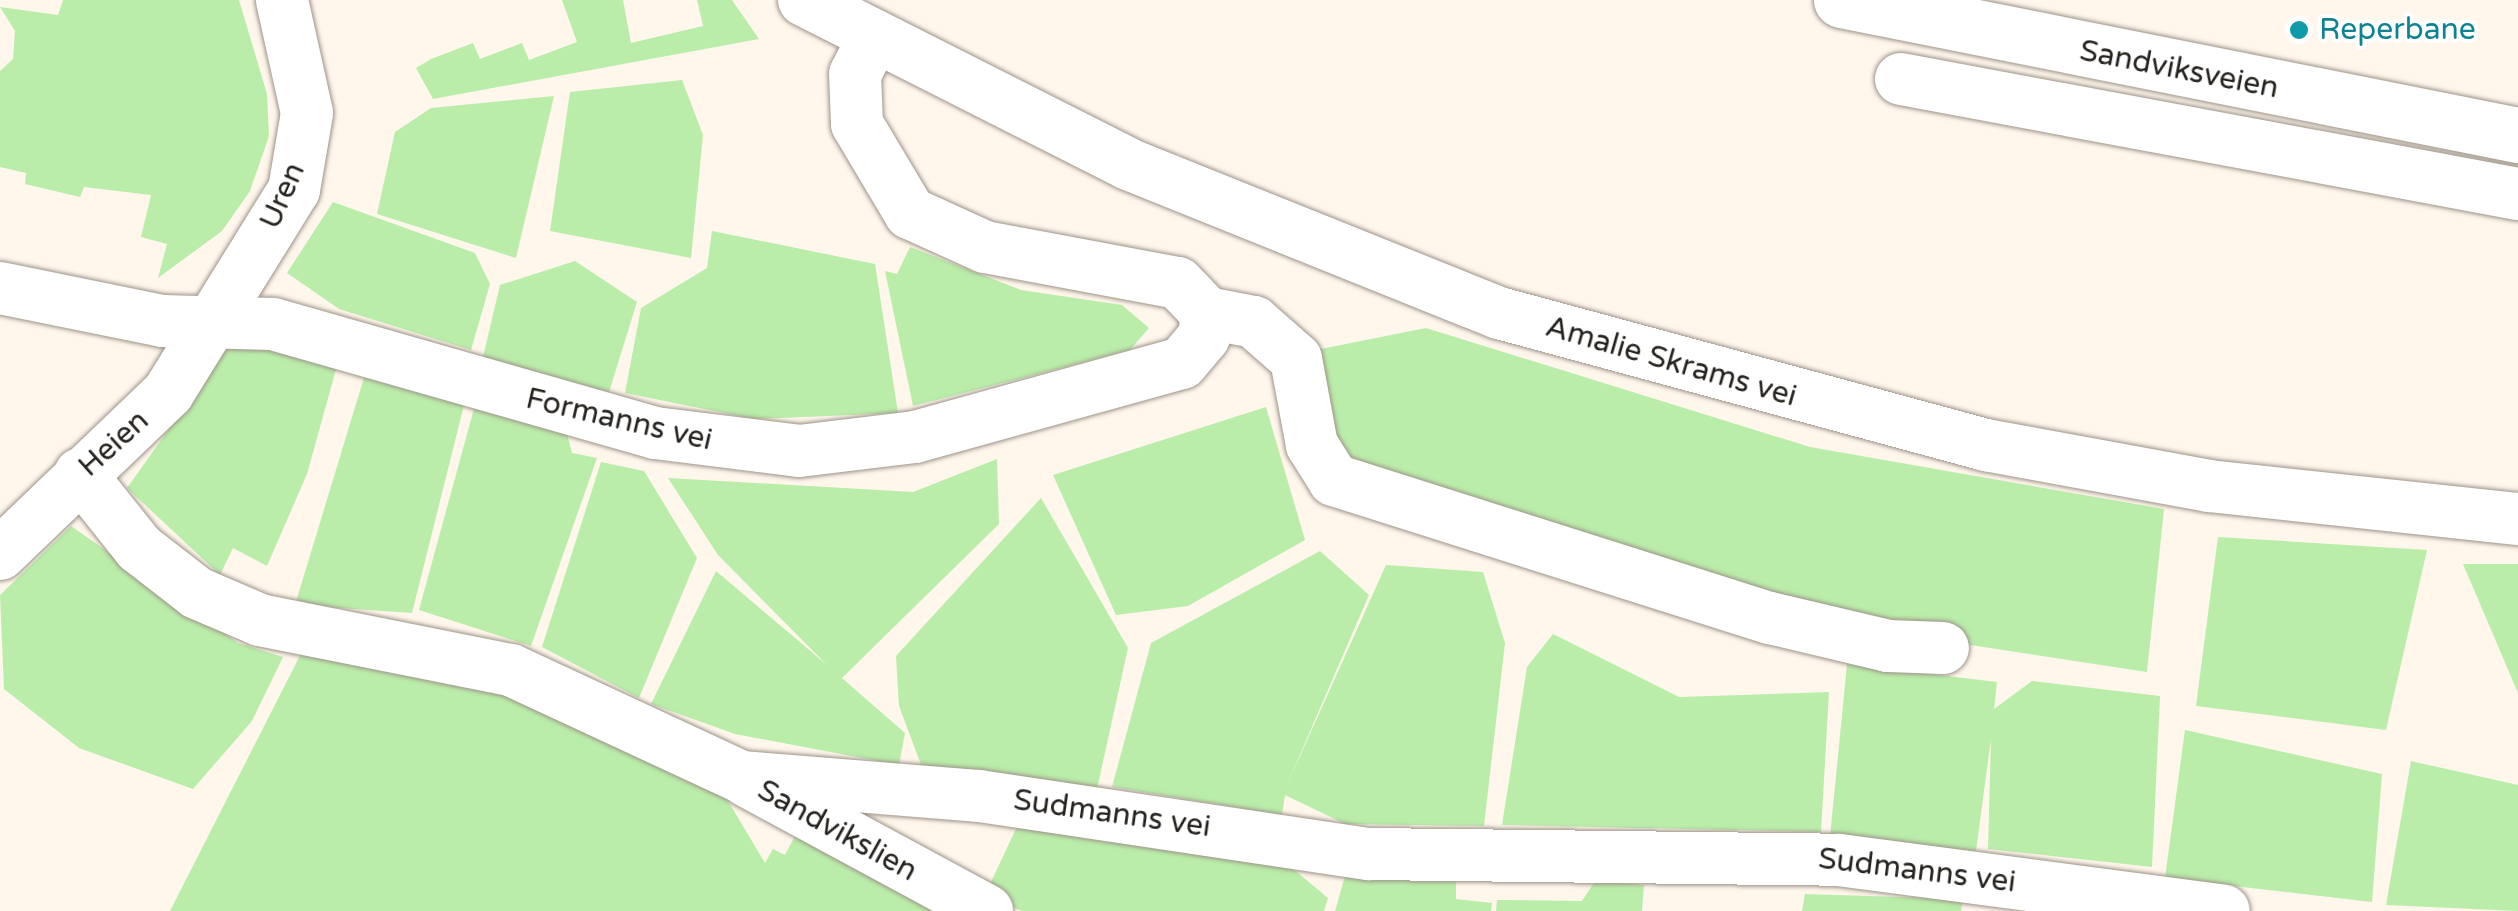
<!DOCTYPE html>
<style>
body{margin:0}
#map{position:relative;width:2518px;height:911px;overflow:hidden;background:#fff6ec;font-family:"Varela Round",sans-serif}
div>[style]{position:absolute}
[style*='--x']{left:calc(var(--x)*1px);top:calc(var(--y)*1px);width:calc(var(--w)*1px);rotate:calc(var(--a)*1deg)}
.green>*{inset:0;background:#baedaa}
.roads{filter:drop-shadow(0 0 2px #9d9388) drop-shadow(0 0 2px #9d9388)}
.minor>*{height:52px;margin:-26px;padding:0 26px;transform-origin:26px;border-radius:26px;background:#fff}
.major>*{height:55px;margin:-27.5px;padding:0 27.5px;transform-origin:27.5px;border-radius:27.5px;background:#fff}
.dots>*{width:28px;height:28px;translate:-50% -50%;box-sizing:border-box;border:5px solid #fff;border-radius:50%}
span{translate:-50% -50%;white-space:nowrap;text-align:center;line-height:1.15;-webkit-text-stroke:8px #fff;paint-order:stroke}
.culture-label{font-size:30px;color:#0d838f}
.left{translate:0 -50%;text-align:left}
.street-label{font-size:30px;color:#25211d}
</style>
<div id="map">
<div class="green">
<i style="clip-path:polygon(63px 0,239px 0,267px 94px,269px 136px,250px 191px,222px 231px,158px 278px,167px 244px,141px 237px,151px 195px,84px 187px,80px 197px,25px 184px,26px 173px,0 167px,0 71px,13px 59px,15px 31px,0 7px,58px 15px)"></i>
<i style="clip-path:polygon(562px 0,623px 0,631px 43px,703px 26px,697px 0,732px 0,759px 39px,433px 99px,416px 68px,431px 59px,473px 43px,480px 59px,522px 43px,529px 60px,577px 42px)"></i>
<i style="clip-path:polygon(682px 80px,703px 135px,691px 258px,550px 231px,570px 92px)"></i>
<i style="clip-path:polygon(554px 96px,516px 258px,377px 214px,395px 132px,431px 108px)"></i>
<i style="clip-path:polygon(333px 202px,475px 253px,490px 284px,471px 350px,339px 309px,287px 273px)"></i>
<i style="clip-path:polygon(712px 231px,875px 264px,898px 413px,754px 419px,625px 393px,641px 308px,707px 268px)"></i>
<i style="clip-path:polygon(910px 247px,1021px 290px,1122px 305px,1149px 328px,1130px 350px,913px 406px,885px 271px,897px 274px)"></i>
<i style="clip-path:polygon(575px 261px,637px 302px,609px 392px,483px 357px,500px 285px)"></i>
<i style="clip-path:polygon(1426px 328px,1810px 447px,2164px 509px,2147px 672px,1925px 638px,1338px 472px,1306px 352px)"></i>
<i style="clip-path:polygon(231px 342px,340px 355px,307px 474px,267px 566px,233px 548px,220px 575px,127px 488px)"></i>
<i style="clip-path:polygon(366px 371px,466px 397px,412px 613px,295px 605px)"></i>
<i style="clip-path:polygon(475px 405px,567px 434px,572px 453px,597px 458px,531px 646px,419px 610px)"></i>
<i style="clip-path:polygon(1266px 407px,1305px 540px,1188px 606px,1116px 615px,1053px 475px)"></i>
<i style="clip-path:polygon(997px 459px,999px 524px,842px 678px,905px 733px,899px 765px,735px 734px,651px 704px,716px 571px,827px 665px,718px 555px,668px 478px,913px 492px)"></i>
<i style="clip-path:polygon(601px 462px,644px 471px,697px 558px,639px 698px,542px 647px)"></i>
<i style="clip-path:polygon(1041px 498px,1128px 648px,1097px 789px,923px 770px,899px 706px,896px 656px)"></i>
<i style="clip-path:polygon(71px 526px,238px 643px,283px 657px,252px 721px,193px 789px,79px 748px,4px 689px,0 595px)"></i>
<i style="clip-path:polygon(2218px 537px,2427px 550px,2386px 730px,2196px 706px)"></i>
<i style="clip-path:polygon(1320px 551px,1369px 595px,1286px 787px,1386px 565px,1483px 572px,1505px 643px,1484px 826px,1345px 824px,1285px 795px,1282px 815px,1112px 787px,1151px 643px)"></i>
<i style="clip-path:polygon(2463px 564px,2518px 564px,2518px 693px)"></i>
<i style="clip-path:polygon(315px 626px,697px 749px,765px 863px,773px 849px,785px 855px,795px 836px,945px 911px,170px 911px)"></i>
<i style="clip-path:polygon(1553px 634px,1679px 697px,1829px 692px,1821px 832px,1502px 825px,1527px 667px)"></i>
<i style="clip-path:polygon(1847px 664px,1997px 682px,1994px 709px,2032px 681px,2160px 696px,2152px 867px,1988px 849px,1991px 739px,1976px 851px,1830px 837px)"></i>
<i style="clip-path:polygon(2185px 730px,2382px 774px,2372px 902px,2165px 878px)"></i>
<i style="clip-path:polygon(2411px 761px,2518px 785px,2518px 911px,2386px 905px)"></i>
<i style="clip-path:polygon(1019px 822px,1280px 858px,1328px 898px,1324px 911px,1022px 911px,985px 895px)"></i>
<i style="clip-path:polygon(1346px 873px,1456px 877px,1456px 899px,1492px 903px,1491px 911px,1335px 911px)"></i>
<i style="clip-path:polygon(1595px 881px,1644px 885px,1642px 911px,1496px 911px,1497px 900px,1582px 901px)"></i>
<i style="clip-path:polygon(1805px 894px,1963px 899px,1961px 911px,1802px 911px)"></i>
</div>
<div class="roads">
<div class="minor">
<i style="--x:804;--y:0;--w:363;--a:26.8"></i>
<i style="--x:1128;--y:164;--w:400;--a:21.9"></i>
<i style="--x:1499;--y:313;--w:505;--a:15.17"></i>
<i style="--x:1986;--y:445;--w:227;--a:10.4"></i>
<i style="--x:2209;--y:486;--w:311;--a:6.1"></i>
<i style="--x:873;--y:39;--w:39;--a:117"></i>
<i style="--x:855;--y:74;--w:50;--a:87.7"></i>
<i style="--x:857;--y:124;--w:104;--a:59.2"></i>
<i style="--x:910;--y:213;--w:82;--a:24.4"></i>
<i style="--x:985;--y:247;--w:196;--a:10.6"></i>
<i style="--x:1178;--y:283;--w:42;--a:46"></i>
<i style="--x:1901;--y:79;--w:628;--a:10.56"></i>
<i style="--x:0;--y:288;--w:165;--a:11.5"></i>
<i style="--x:162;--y:321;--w:111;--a:1.5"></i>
<i style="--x:273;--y:324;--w:397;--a:15.9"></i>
<i style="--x:655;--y:433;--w:145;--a:7.1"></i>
<i style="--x:799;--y:451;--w:117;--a:-6.9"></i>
<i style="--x:915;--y:437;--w:277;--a:-15.5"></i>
<i style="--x:1182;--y:363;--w:34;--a:-50"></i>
<i style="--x:1204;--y:337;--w:24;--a:-83"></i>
<i style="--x:1207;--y:313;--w:48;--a:10.8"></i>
<i style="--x:1254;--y:322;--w:56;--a:41.4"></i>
<i style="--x:1296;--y:359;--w:87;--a:79.5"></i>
<i style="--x:1312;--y:445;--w:41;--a:57.8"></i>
<i style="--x:1334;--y:480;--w:457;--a:17.6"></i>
<i style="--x:1770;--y:618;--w:121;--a:13.3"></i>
<i style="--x:1888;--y:646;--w:55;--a:2.1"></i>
<i style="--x:80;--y:474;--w:95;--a:51.4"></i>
<i style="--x:139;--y:548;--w:73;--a:37.8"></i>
<i style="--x:197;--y:593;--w:69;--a:23.2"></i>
<i style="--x:260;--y:620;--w:256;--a:11.3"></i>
<i style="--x:511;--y:670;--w:255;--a:24.9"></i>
<i style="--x:742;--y:777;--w:238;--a:4.6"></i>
<i style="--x:979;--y:796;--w:394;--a:8.5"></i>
<i style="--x:1369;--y:854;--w:470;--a:0.7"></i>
<i style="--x:1839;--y:860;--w:388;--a:7.5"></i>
<i style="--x:0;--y:554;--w:233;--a:-43.8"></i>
<i style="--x:168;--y:393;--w:239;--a:-58.2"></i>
<i style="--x:294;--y:190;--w:78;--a:-80.4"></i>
<i style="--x:307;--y:113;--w:116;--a:-102.5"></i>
<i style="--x:747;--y:781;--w:273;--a:28.4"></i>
</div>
<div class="major">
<i style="--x:1841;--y:0;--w:690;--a:11.28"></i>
</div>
</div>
<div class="dots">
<i style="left:2299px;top:30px;background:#0f9aa8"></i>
</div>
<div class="culture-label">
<span class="left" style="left:2319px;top:30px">Reperbane</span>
</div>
<div class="street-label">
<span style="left:2179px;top:70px;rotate:11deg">Sandviksveien</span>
<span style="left:283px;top:196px;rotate:-66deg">Uren</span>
<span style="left:1671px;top:362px;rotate:16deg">Amalie Skrams vei</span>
<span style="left:619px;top:420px;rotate:13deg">Formanns vei</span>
<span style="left:114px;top:444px;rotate:-42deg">Heien</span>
<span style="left:1112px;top:814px;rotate:8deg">Sudmanns vei</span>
<span style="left:837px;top:831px;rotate:29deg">Sandvikslien</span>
<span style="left:1917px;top:871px;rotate:7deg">Sudmanns vei</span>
</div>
</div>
